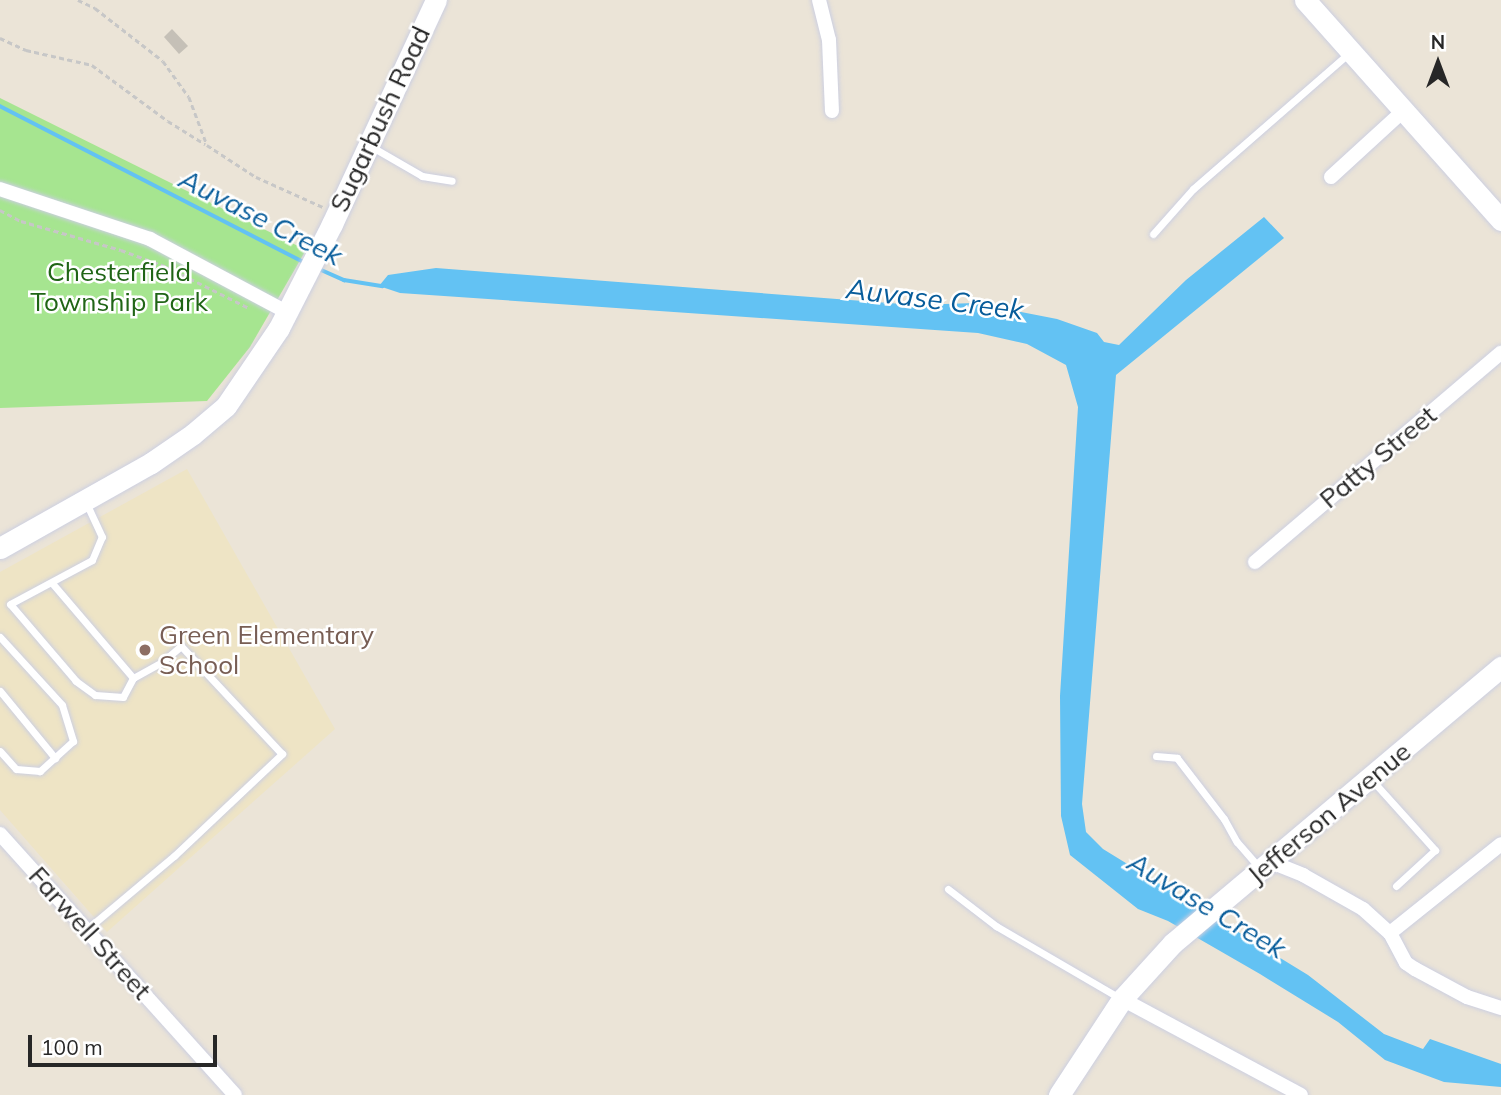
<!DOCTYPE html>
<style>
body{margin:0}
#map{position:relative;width:1501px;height:1095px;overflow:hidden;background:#ebe4d7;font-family:Mulish,sans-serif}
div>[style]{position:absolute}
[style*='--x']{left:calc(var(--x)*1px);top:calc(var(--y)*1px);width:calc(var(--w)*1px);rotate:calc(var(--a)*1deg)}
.education>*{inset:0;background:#eee4c5}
.green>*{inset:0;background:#a6e590}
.water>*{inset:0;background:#63c2f3}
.stream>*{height:3.5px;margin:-1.75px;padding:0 1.75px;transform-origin:1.75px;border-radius:1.75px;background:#63c2f3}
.building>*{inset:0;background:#c5c0b7}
.path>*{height:2.5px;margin-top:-1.25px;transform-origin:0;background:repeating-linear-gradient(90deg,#c7c7c7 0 5px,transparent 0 8.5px)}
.roads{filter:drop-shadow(0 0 2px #cccfe1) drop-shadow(0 0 2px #cccfe1)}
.lane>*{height:7px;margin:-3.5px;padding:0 3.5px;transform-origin:3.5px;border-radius:3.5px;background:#fff}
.street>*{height:14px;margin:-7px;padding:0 7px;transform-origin:7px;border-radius:7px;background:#fff}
.secondary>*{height:21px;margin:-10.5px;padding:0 10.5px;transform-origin:10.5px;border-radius:10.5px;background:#fff}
.dots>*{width:19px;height:19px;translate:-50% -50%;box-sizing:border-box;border:4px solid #fff;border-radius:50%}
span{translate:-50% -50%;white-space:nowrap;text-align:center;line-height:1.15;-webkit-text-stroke:5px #fff;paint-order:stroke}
.street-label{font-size:26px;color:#272727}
.park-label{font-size:26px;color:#206516}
.education-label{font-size:26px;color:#785e54}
.left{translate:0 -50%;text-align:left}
.water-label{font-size:28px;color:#075c9a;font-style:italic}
.north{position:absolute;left:1403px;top:28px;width:70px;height:70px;-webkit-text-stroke:5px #fff;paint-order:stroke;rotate:0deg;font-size:19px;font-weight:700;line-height:28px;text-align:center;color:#272727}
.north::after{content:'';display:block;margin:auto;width:24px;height:32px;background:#272727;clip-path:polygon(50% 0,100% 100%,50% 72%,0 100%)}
.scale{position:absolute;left:28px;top:1035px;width:189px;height:32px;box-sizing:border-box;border:4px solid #272727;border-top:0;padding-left:9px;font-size:21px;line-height:24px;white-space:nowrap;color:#272727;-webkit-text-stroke:5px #fff;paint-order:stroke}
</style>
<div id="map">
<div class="education">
<i style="clip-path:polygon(187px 469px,335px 729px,107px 932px,0 810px,0 572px)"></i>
</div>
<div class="green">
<i style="clip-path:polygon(0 98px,306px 250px,250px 347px,207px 401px,0 408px)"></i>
</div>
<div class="water">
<i style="clip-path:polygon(1264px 217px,1284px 238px,1116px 375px,1082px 804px,1086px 832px,1103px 849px,1308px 975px,1384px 1034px,1423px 1049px,1430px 1039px,1501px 1064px,1501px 1087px,1444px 1082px,1385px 1060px,1338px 1022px,1260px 974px,1168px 921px,1138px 909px,1070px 855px,1061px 816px,1060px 696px,1078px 407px,1066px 365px,1027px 344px,978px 333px,400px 293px,379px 286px,388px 275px,436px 268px,915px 305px,975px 303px,1057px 319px,1097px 333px,1104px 342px,1119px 345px,1186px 280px)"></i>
</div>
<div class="stream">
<i style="--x:0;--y:106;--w:341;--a:27.2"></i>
<i style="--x:317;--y:268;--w:30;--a:24"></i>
<i style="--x:344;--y:280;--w:39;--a:9"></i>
</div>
<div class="building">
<i style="clip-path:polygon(172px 29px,188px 46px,179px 54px,164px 37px)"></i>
</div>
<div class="path">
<i style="--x:78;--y:0;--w:19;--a:25"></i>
<i style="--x:95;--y:8;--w:86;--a:37.9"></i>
<i style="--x:163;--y:61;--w:44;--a:54.2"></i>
<i style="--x:189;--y:97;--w:51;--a:69.4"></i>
<i style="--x:207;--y:145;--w:59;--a:33.1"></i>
<i style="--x:256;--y:177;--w:73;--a:24.1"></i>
<i style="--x:0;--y:38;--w:29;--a:25"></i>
<i style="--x:26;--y:50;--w:68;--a:12.8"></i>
<i style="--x:92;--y:65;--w:94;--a:36.4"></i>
<i style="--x:168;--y:121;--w:44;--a:31.9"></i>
<i style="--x:0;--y:210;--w:24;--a:28"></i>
<i style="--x:21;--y:221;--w:104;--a:16.2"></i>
<i style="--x:121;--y:250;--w:49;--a:20.3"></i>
<i style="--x:167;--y:267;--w:92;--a:26.6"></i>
</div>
<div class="roads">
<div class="lane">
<i style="--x:372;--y:147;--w:58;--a:30.1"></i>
<i style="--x:422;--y:176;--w:30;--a:9"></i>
<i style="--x:1153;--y:234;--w:60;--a:-48.4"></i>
<i style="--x:1193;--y:189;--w:208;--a:-41.1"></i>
<i style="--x:52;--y:583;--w:125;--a:49.5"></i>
<i style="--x:133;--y:678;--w:21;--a:118"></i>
<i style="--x:123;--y:697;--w:28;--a:-176"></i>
<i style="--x:95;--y:695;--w:24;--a:-144"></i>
<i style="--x:76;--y:681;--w:101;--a:-130.6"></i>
<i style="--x:10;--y:604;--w:93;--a:-28.2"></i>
<i style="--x:92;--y:560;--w:25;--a:-67"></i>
<i style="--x:102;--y:537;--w:38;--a:-115"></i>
<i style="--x:0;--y:637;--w:92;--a:47.6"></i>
<i style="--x:62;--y:705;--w:38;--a:73"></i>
<i style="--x:73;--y:741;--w:45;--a:137.7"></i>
<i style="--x:40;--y:771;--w:24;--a:-175"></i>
<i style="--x:16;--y:769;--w:24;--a:-132"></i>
<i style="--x:0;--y:691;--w:87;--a:50.6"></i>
<i style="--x:1156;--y:756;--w:21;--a:5"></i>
<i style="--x:1177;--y:758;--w:77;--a:52.4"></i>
<i style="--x:1224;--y:819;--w:26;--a:61"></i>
<i style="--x:1237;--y:842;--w:33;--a:49"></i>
<i style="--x:1371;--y:779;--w:96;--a:48"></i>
<i style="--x:1435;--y:850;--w:53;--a:137.3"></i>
<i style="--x:948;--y:889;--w:61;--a:37.6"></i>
<i style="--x:996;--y:926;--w:141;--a:30.2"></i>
<i style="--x:86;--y:930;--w:115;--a:-40.1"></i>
<i style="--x:174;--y:856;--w:149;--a:-43.4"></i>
<i style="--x:282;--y:754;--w:148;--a:-133.1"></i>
<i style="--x:181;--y:646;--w:25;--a:140"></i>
<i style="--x:162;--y:662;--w:33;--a:151"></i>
</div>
<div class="street">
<i style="--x:819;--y:0;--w:41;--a:76"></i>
<i style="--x:829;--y:40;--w:71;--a:87.6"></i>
<i style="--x:1331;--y:177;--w:98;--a:-42.5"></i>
<i style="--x:0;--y:189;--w:158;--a:18.4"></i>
<i style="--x:150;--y:239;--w:155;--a:28.1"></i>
<i style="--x:1255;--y:562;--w:323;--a:-40.4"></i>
<i style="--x:0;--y:834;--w:351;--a:48"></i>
<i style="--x:1271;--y:862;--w:35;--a:22"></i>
<i style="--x:1303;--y:875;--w:69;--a:29.5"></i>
<i style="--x:1363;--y:909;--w:36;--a:42"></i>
<i style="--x:1390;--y:933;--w:34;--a:62"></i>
<i style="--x:1406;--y:963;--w:11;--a:34"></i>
<i style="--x:1415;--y:969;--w:59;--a:28.3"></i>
<i style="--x:1467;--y:997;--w:36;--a:18"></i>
<i style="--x:1390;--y:933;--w:142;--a:-38.7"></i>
<i style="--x:1122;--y:999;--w:203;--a:28.2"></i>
</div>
<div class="secondary">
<i style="--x:1305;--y:0;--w:295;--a:48.3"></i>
<i style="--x:0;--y:548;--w:173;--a:-29.4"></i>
<i style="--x:151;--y:463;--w:51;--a:-34.6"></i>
<i style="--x:193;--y:434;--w:43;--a:-40.3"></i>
<i style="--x:226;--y:406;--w:94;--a:-55.8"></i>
<i style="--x:279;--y:328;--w:117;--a:-63"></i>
<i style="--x:332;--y:224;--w:247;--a:-65.1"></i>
<i style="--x:1059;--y:1095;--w:115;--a:-56.7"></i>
<i style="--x:1122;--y:999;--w:76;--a:-47.7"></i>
<i style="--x:1173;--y:943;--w:429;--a:-40.1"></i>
</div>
</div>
<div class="dots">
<i style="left:145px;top:650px;background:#8d6e63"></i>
</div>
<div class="street-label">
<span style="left:380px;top:119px;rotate:-65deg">Sugarbush Road</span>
<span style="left:1378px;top:457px;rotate:-40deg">Patty Street</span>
<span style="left:1329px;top:813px;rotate:-40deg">Jefferson Avenue</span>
<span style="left:90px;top:933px;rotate:48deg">Farwell Street</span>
</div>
<div class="park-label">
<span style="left:119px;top:287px">Chesterfield<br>Township Park</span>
</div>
<div class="education-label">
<span class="left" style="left:159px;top:650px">Green Elementary<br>School</span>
</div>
<div class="water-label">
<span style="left:261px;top:217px;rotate:27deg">Auvase Creek</span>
<span style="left:935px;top:299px;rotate:7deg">Auvase Creek</span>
<span style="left:1207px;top:905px;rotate:31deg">Auvase Creek</span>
</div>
<div class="north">N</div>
<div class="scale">100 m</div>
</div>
